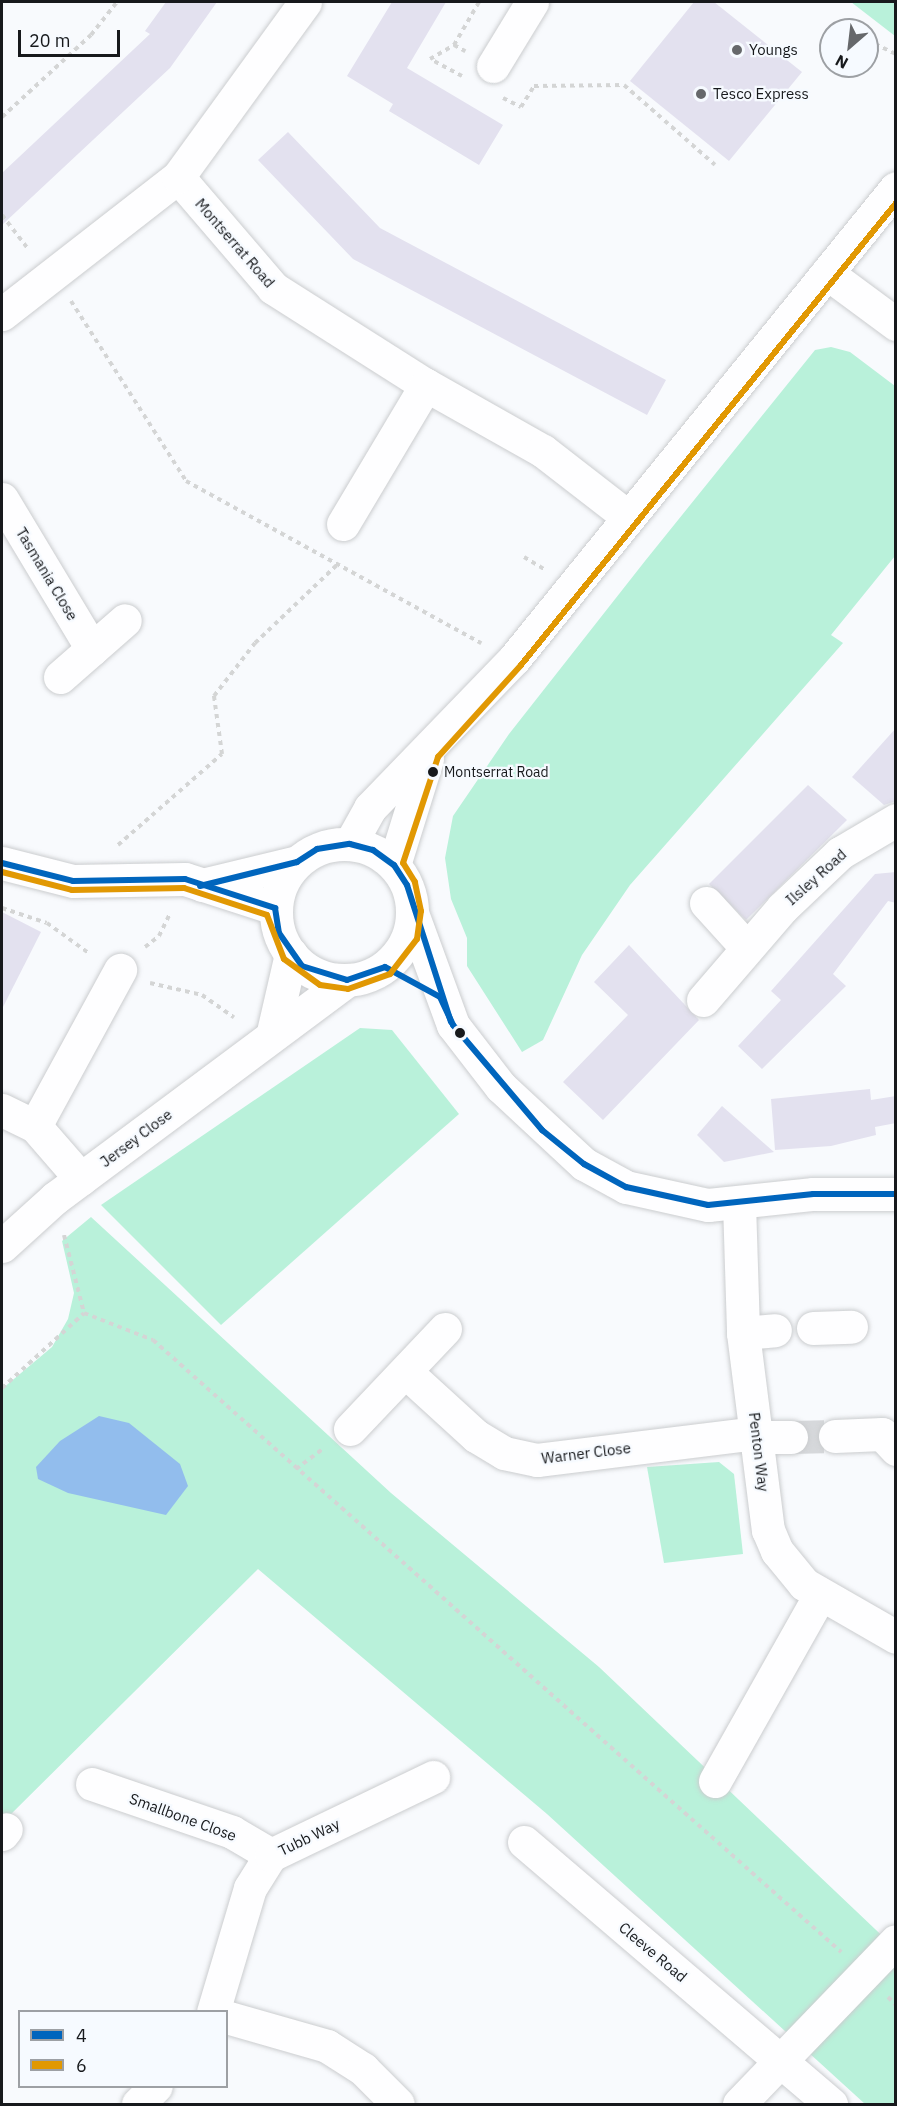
<!DOCTYPE html>
<style>
body{margin:0}
#map{position:relative;width:897px;height:2106px;overflow:hidden;background:#f8fafd;font-family:"IBM Plex Sans",sans-serif}
div>[style]{position:absolute}
[style*='--x']{left:calc(var(--x)*1px);top:calc(var(--y)*1px);width:calc(var(--w)*1px);rotate:calc(var(--a)*1deg)}
.green>*{inset:0;background:#b9f1da}
.water>*{inset:0;background:#92bded}
.building>*{inset:0;background:#e3e1ef}
.minor-tunnel>*{height:33px;margin-top:-16.5px;transform-origin:0;background:repeating-linear-gradient(90deg,#d6d8db 0 33px,transparent 0 49px)}
.path>*{height:4px;margin-top:-2px;transform-origin:0;background:repeating-linear-gradient(90deg,#d4d5d5 0 4.5px,transparent 0 9px)}
.roads{filter:drop-shadow(0 0 2px #cbcdcf) drop-shadow(0 0 2px #cbcdcf)}
.minor>*{height:33px;margin:-16.5px;padding:0 16.5px;transform-origin:16.5px;border-radius:16.5px;background:#fefeff}
.minor>.ring{margin:-16.5px;padding:0;box-sizing:content-box;background:none;border:33px solid #fefeff;border-radius:50%}
.bus-1>*{height:6px;margin:-3px;padding:0 3px;transform-origin:3px;border-radius:3px;background:#0065bd}
.bus-2>*{height:6px;margin:-3px;padding:0 3px;transform-origin:3px;border-radius:3px;background:#e19803}
.dots>*{width:16px;height:16px;translate:-50% -50%;box-sizing:border-box;border:3px solid #f6faff;border-radius:50%}
span{translate:-50% -50%;white-space:nowrap;text-align:center;line-height:1.15;-webkit-text-stroke:4.5px #f6faff;paint-order:stroke}
.bus-label{font-size:14px;color:#17191c}
.left{translate:0 -50%;text-align:left}
.poi-label{font-size:15px;color:#17191c}
.street-label{font-size:15px;color:#17191c}
.frame{position:absolute;inset:0;border:3px solid #17191c;pointer-events:none}
.legend{position:absolute;left:18px;top:2010px;width:210px;height:78px;box-sizing:border-box;background:#f6faff;border:2px solid #9da0a4;margin:0;padding:8px 10px;list-style:none;font-size:18px;color:#17191c}
.legend li{display:flex;align-items:center;gap:12px;height:30px}
.legend b{width:30px;border:2px solid #9da0a4}
.north{position:absolute;left:819px;top:18px;width:60px;height:60px;box-sizing:border-box;background:#f6faff;border:2px solid #9da0a4;border-radius:50%;rotate:208deg;font-size:16px;font-weight:700;line-height:24px;text-align:center;color:#17191c}
.north::after{content:'';display:block;margin:auto;width:21px;height:27px;background:#66686b;clip-path:polygon(50% 0,100% 100%,50% 72%,0 100%)}
.scale{position:absolute;left:18px;top:30px;width:102px;height:27px;box-sizing:border-box;border:3px solid #17191c;border-top:0;padding-left:8px;font-size:18px;line-height:21px;white-space:nowrap;color:#17191c;-webkit-text-stroke:4px #f6faff;paint-order:stroke}
</style>
<div id="map">
<div class="green">
<i style="clip-path:polygon(851px 2px,895px 2px,895px 36px)"></i>
<i style="clip-path:polygon(831px 347px,850px 352px,895px 386px,895px 556px,831px 635px,843px 643px,630px 885px,582px 955px,543px 1040px,522px 1052px,467px 966px,467px 938px,451px 899px,445px 858px,453px 816px,509px 734px,645px 561px,815px 350px)"></i>
<i style="clip-path:polygon(360px 1028px,392px 1030px,459px 1114px,221px 1325px,101px 1205px)"></i>
<i style="clip-path:polygon(91px 1217px,391px 1493px,599px 1667px,895px 1948px,895px 2104px,865px 2104px,547px 1814px,258px 1569px,2px 1823px,2px 1389px,52px 1347px,68px 1319px,74px 1293px,62px 1241px)"></i>
<i style="clip-path:polygon(719px 1462px,734px 1474px,743px 1554px,664px 1563px,647px 1467px)"></i>
</div>
<div class="water">
<i style="clip-path:polygon(99px 1416px,129px 1423px,180px 1464px,188px 1486px,166px 1515px,68px 1493px,38px 1479px,36px 1467px,60px 1441px)"></i>
</div>
<div class="building">
<i style="clip-path:polygon(166px 2px,217px 2px,170px 68px,2px 225px,2px 173px,150px 34px,145px 31px)"></i>
<i style="clip-path:polygon(392px 2px,446px 2px,407px 68px,503px 125px,479px 165px,389px 111px,393px 104px,347px 76px)"></i>
<i style="clip-path:polygon(694px 2px,714px 2px,802px 72px,729px 161px,630px 81px)"></i>
<i style="clip-path:polygon(288px 132px,380px 228px,666px 380px,647px 415px,353px 259px,258px 160px)"></i>
<i style="clip-path:polygon(896px 728px,896px 801px,884px 805px,852px 777px)"></i>
<i style="clip-path:polygon(808px 785px,847px 820px,746px 920px,709px 884px)"></i>
<i style="clip-path:polygon(896px 872px,896px 903px,888px 901px,833px 974px,846px 986px,762px 1069px,738px 1046px,781px 1000px,771px 991px,875px 874px)"></i>
<i style="clip-path:polygon(2px 912px,41px 932px,2px 1009px)"></i>
<i style="clip-path:polygon(629px 945px,699px 1020px,603px 1120px,563px 1082px,628px 1015px,594px 982px)"></i>
<i style="clip-path:polygon(870px 1089px,871px 1100px,896px 1096px,896px 1123px,875px 1127px,876px 1135px,831px 1146px,775px 1150px,771px 1099px)"></i>
<i style="clip-path:polygon(722px 1106px,774px 1152px,724px 1162px,697px 1135px)"></i>
</div>
<div class="minor-tunnel">
<i style="--x:791;--y:1437;--w:44;--a:-1.3"></i>
</div>
<div class="path">
<i style="--x:867;--y:40;--w:32;--a:26"></i>
<i style="--x:454;--y:45;--w:50;--a:-59.8"></i>
<i style="--x:462;--y:76;--w:36;--a:-152"></i>
<i style="--x:430;--y:59;--w:28;--a:-30"></i>
<i style="--x:454;--y:45;--w:13;--a:29"></i>
<i style="--x:503;--y:98;--w:20;--a:27"></i>
<i style="--x:521;--y:107;--w:25;--a:-58"></i>
<i style="--x:534;--y:86;--w:90;--a:-0.6"></i>
<i style="--x:624;--y:85;--w:121;--a:41.3"></i>
<i style="--x:2;--y:117;--w:121;--a:-42.7"></i>
<i style="--x:91;--y:35;--w:42;--a:-51.8"></i>
<i style="--x:2;--y:215;--w:44;--a:52.4"></i>
<i style="--x:71;--y:301;--w:214;--a:57.4"></i>
<i style="--x:186;--y:481;--w:337;--a:28.8"></i>
<i style="--x:524;--y:557;--w:23;--a:31"></i>
<i style="--x:118;--y:845;--w:138;--a:-41.2"></i>
<i style="--x:222;--y:754;--w:59;--a:-97.9"></i>
<i style="--x:214;--y:696;--w:67;--a:-52.3"></i>
<i style="--x:255;--y:643;--w:113;--a:-43.6"></i>
<i style="--x:2;--y:908;--w:47;--a:18.4"></i>
<i style="--x:47;--y:923;--w:53;--a:35.8"></i>
<i style="--x:145;--y:947;--w:18;--a:-38"></i>
<i style="--x:159;--y:936;--w:25;--a:-64"></i>
<i style="--x:150;--y:983;--w:53;--a:13"></i>
<i style="--x:202;--y:995;--w:39;--a:35"></i>
<i style="--x:64;--y:1235;--w:81;--a:75.6"></i>
<i style="--x:84;--y:1313;--w:74;--a:21.4"></i>
<i style="--x:153;--y:1340;--w:921;--a:41.65"></i>
<i style="--x:2;--y:1388;--w:111;--a:-42.4"></i>
<i style="--x:296;--y:1469;--w:34;--a:-37"></i>
<i style="--x:888;--y:1997;--w:11;--a:45"></i>
</div>
<div class="roads">
<div class="minor">
<i style="--x:493;--y:66;--w:75;--a:-58.6"></i>
<i style="--x:178;--y:177;--w:146;--a:49.4"></i>
<i style="--x:273;--y:288;--w:181;--a:32.4"></i>
<i style="--x:426;--y:385;--w:134;--a:29.4"></i>
<i style="--x:543;--y:451;--w:108;--a:37.8"></i>
<i style="--x:827;--y:273;--w:86;--a:36.5"></i>
<i style="--x:2;--y:314;--w:223;--a:-37.9"></i>
<i style="--x:178;--y:177;--w:216;--a:-54"></i>
<i style="--x:2;--y:499;--w:175;--a:59"></i>
<i style="--x:343;--y:524;--w:162;--a:-59.2"></i>
<i style="--x:60;--y:677;--w:86;--a:-41.2"></i>
<i style="--x:350;--y:844;--w:41;--a:-60.9"></i>
<i style="--x:370;--y:808;--w:207;--a:-46"></i>
<i style="--x:514;--y:659;--w:606;--a:-50.96"></i>
<i class="ring" style="left:276px;top:844px;width:103px;height:103px"></i>
<i style="--x:2;--y:863;--w:73;--a:14.2"></i>
<i style="--x:73;--y:881;--w:112;--a:-1"></i>
<i style="--x:185;--y:879;--w:95;--a:17.9"></i>
<i style="--x:394;--y:865;--w:111;--a:-72.7"></i>
<i style="--x:202;--y:885;--w:98;--a:-13.6"></i>
<i style="--x:706;--y:903;--w:59;--a:47.7"></i>
<i style="--x:412;--y:913;--w:119;--a:69.9"></i>
<i style="--x:453;--y:1025;--w:78;--a:52.3"></i>
<i style="--x:501;--y:1087;--w:113;--a:42.9"></i>
<i style="--x:584;--y:1164;--w:48;--a:28.7"></i>
<i style="--x:626;--y:1187;--w:84;--a:12.4"></i>
<i style="--x:708;--y:1205;--w:106;--a:-6"></i>
<i style="--x:813;--y:1194;--w:83;--a:0"></i>
<i style="--x:703;--y:1000;--w:121;--a:-49.3"></i>
<i style="--x:782;--y:908;--w:80;--a:-43.5"></i>
<i style="--x:840;--y:853;--w:65;--a:-30.5"></i>
<i style="--x:273;--y:1032;--w:80;--a:-77"></i>
<i style="--x:2;--y:1110;--w:37;--a:26"></i>
<i style="--x:35;--y:1126;--w:70;--a:49"></i>
<i style="--x:35;--y:1126;--w:178;--a:-61.4"></i>
<i style="--x:739;--y:1203;--w:130;--a:88.2"></i>
<i style="--x:743;--y:1333;--w:199;--a:82.8"></i>
<i style="--x:768;--y:1530;--w:23;--a:67"></i>
<i style="--x:777;--y:1551;--w:43;--a:50.7"></i>
<i style="--x:804;--y:1584;--w:106;--a:29.9"></i>
<i style="--x:2;--y:1246;--w:72;--a:-42.2"></i>
<i style="--x:55;--y:1198;--w:364;--a:-36.7"></i>
<i style="--x:813;--y:1328;--w:38;--a:-2"></i>
<i style="--x:743;--y:1333;--w:32;--a:-5"></i>
<i style="--x:408;--y:1374;--w:92;--a:42.4"></i>
<i style="--x:476;--y:1436;--w:33;--a:31"></i>
<i style="--x:504;--y:1453;--w:34;--a:12"></i>
<i style="--x:537;--y:1460;--w:222;--a:-7"></i>
<i style="--x:350;--y:1429;--w:138;--a:-46.5"></i>
<i style="--x:835;--y:1436;--w:47;--a:-2.4"></i>
<i style="--x:882;--y:1434;--w:21;--a:47"></i>
<i style="--x:758;--y:1437;--w:33;--a:0"></i>
<i style="--x:715;--y:1781;--w:214;--a:-60.6"></i>
<i style="--x:92;--y:1784;--w:148;--a:18.9"></i>
<i style="--x:232;--y:1832;--w:45;--a:30.5"></i>
<i style="--x:2;--y:1834;--w:6;--a:-51"></i>
<i style="--x:524;--y:1842;--w:404;--a:40.5"></i>
<i style="--x:213;--y:2012;--w:129;--a:-73.4"></i>
<i style="--x:250;--y:1888;--w:39;--a:-58"></i>
<i style="--x:271;--y:1855;--w:180;--a:-25.7"></i>
<i style="--x:226;--y:2017;--w:105;--a:16"></i>
<i style="--x:327;--y:2046;--w:43;--a:32.6"></i>
<i style="--x:363;--y:2069;--w:49;--a:45"></i>
<i style="--x:138;--y:2104;--w:25;--a:-45"></i>
<i style="--x:739;--y:2104;--w:226;--a:-46.1"></i>
</div>
</div>
<div class="bus-1">
<i style="--x:2;--y:863;--w:73;--a:14.2"></i>
<i style="--x:73;--y:881;--w:112;--a:-1"></i>
<i style="--x:185;--y:879;--w:95;--a:17.9"></i>
<i style="--x:275;--y:908;--w:25;--a:81"></i>
<i style="--x:279;--y:933;--w:40;--a:55.1"></i>
<i style="--x:302;--y:966;--w:47;--a:17.3"></i>
<i style="--x:347;--y:980;--w:40;--a:-18.9"></i>
<i style="--x:385;--y:967;--w:63;--a:28.6"></i>
<i style="--x:440;--y:997;--w:31;--a:65"></i>
<i style="--x:453;--y:1025;--w:138;--a:49.7"></i>
<i style="--x:542;--y:1130;--w:54;--a:39"></i>
<i style="--x:584;--y:1164;--w:48;--a:28.7"></i>
<i style="--x:626;--y:1187;--w:84;--a:12.4"></i>
<i style="--x:708;--y:1205;--w:106;--a:-6"></i>
<i style="--x:813;--y:1194;--w:83;--a:0"></i>
<i style="--x:200;--y:886;--w:100;--a:-13.9"></i>
<i style="--x:297;--y:862;--w:24;--a:-33"></i>
<i style="--x:317;--y:849;--w:33;--a:-9"></i>
<i style="--x:350;--y:844;--w:24;--a:15"></i>
<i style="--x:373;--y:850;--w:26;--a:36"></i>
<i style="--x:394;--y:865;--w:24;--a:57"></i>
<i style="--x:407;--y:885;--w:144;--a:72.2"></i>
</div>
<div class="bus-2">
<i style="--x:2;--y:872;--w:72;--a:14.4"></i>
<i style="--x:72;--y:890;--w:112;--a:-1"></i>
<i style="--x:184;--y:888;--w:87;--a:18"></i>
<i style="--x:267;--y:915;--w:47;--a:68.9"></i>
<i style="--x:284;--y:959;--w:44;--a:35.8"></i>
<i style="--x:320;--y:985;--w:28;--a:8"></i>
<i style="--x:348;--y:989;--w:45;--a:-19.7"></i>
<i style="--x:390;--y:974;--w:44;--a:-52.4"></i>
<i style="--x:417;--y:939;--w:28;--a:-82"></i>
<i style="--x:421;--y:911;--w:30;--a:-102"></i>
<i style="--x:415;--y:882;--w:22;--a:-122"></i>
<i style="--x:403;--y:863;--w:112;--a:-71.7"></i>
<i style="--x:438;--y:757;--w:124;--a:-47.9"></i>
<i style="--x:521;--y:665;--w:595;--a:-50.93"></i>
</div>
<div class="dots">
<i style="left:737px;top:50px;background:#66686b"></i>
<i style="left:701px;top:94px;background:#66686b"></i>
<i style="left:433px;top:772px;background:#17191c"></i>
<i style="left:460px;top:1033px;background:#17191c"></i>
</div>
<div class="bus-label">
<span class="left" style="left:444px;top:772px">Montserrat Road</span>
</div>
<div class="poi-label">
<span class="left" style="left:749px;top:50px">Youngs</span>
<span class="left" style="left:713px;top:94px">Tesco Express</span>
</div>
<div class="street-label">
<span style="left:235px;top:243px;rotate:49deg">Montserrat Road</span>
<span style="left:47px;top:574px;rotate:59deg">Tasmania Close</span>
<span style="left:816px;top:877px;rotate:-42deg">Ilsley Road</span>
<span style="left:136px;top:1138px;rotate:-37deg">Jersey Close</span>
<span style="left:759px;top:1452px;rotate:83deg">Penton Way</span>
<span style="left:586px;top:1453px;rotate:-7deg">Warner Close</span>
<span style="left:183px;top:1817px;rotate:20deg">Smallbone Close</span>
<span style="left:309px;top:1837px;rotate:-26deg">Tubb Way</span>
<span style="left:653px;top:1952px;rotate:40deg">Cleeve Road</span>
</div>
<div class="frame"></div>
<ul class="legend">
<li><b style="height:8px;background:#0065bd"></b>4</li>
<li><b style="height:8px;background:#e19803"></b>6</li>
</ul>
<div class="north">N</div>
<div class="scale">20 m</div>
</div>
